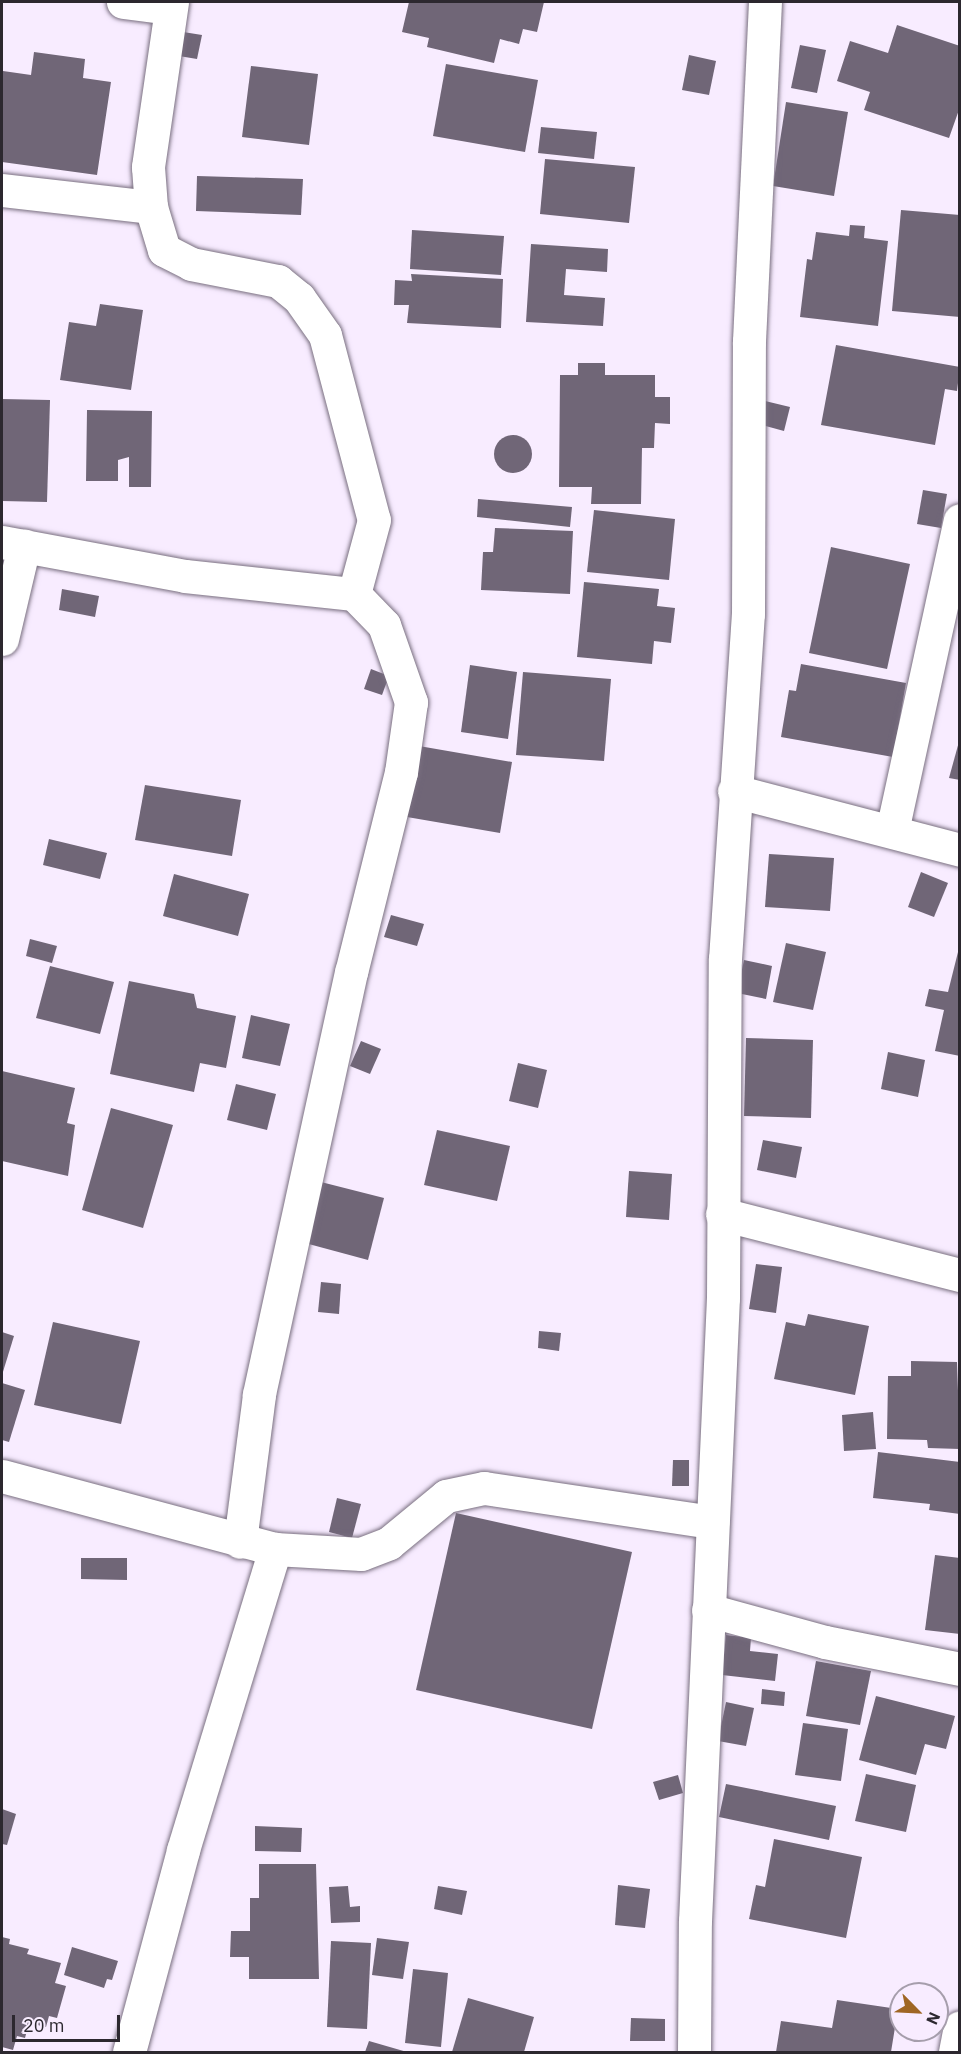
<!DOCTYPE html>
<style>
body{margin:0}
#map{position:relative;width:961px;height:2054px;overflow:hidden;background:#f8ecff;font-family:"IBM Plex Sans",sans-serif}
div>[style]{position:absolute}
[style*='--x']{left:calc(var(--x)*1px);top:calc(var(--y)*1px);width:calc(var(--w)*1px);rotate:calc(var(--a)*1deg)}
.building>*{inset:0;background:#706677}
.round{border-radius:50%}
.roads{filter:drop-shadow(0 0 2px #796f80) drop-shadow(0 0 2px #796f80)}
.street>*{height:33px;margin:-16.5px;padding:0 16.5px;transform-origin:16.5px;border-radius:16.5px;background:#fff}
span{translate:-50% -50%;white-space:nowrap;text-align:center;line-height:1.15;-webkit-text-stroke:6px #f8ecff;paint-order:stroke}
.frame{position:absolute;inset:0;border:3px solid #2c282f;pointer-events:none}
.north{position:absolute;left:889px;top:1982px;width:60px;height:60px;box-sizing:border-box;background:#f8ecff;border:2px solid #a69eac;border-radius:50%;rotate:114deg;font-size:16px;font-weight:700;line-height:24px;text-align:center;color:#2c282f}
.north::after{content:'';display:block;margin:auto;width:21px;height:27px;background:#9f6624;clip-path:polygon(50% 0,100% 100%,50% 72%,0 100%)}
.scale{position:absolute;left:12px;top:2015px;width:108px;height:27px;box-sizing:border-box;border:3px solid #2c282f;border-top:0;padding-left:8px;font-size:18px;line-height:21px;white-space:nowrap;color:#2c282f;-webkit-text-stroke:4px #f8ecff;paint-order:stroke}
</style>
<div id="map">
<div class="building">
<i style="clip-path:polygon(409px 2px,544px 2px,537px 32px,523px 29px,519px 44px,500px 39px,494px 63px,427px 47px,429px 38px,402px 32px)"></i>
<i style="clip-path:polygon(897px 25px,960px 46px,960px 107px,949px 138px,864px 110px,870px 92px,837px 81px,850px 41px,888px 53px)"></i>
<i style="clip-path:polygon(177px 31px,202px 35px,197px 59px,173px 55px)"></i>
<i style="clip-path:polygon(800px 45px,826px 50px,817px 93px,791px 88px)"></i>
<i style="clip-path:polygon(34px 52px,85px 59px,83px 78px,111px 82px,97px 175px,2px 162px,3px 71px,31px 75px)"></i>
<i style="clip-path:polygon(689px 55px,716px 61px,709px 95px,682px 90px)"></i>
<i style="clip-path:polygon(446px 64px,538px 80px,525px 152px,433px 136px)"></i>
<i style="clip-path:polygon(251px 66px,318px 74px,309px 145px,242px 137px)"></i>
<i style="clip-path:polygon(786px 102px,848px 112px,834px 196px,773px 186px)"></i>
<i style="clip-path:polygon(541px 127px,597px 132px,594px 159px,538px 153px)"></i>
<i style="clip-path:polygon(545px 159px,635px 167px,629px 223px,540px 214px)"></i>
<i style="clip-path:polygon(197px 176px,303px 179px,301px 215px,196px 211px)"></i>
<i style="clip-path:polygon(901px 210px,960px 215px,960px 317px,892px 311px)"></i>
<i style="clip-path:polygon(850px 225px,865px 226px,864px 238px,888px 241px,878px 326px,800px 317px,807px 259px,812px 260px,816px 232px,849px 236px)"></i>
<i style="clip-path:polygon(412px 230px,504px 236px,501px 275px,410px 269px)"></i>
<i style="clip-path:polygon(531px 244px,608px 249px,607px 272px,566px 269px,564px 295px,605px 298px,603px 326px,526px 322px)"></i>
<i style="clip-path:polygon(411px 274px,503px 279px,501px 328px,407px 323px,409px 305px,394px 305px,395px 280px,412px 281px)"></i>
<i style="clip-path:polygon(100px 304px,143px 310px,131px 390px,60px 380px,69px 322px,96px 326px)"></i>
<i style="clip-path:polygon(836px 345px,960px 367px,957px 391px,945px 389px,935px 445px,821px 425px)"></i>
<i style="clip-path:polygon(578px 363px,605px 363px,605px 375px,655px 375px,655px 397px,670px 397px,670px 424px,655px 423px,654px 448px,642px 448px,641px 504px,591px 504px,592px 487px,559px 487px,560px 375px,578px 375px)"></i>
<i style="clip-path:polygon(2px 399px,50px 400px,47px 502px,2px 501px)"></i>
<i style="clip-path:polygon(761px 400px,790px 407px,784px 431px,755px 423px)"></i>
<i style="clip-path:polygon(87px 410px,152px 411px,151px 487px,129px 487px,129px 457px,118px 460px,118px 481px,86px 481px)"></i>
<i class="round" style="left:494px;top:435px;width:38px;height:38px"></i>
<i style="clip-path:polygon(923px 490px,947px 494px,941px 528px,917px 524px)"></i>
<i style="clip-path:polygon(478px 499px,572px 507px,570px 527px,477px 517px)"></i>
<i style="clip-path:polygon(594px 510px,675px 519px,669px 580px,587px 572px)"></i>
<i style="clip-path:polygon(495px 528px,573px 531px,570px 594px,481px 590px,483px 552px,493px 552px)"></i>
<i style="clip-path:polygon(831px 547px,910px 564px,887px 669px,809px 653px)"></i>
<i style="clip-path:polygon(584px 582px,659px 589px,657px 606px,675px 608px,671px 643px,654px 641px,652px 664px,577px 657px)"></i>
<i style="clip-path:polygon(62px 589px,99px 596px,95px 617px,59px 610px)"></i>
<i style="clip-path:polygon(801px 664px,906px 683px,893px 757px,781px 737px,789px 690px,796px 691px)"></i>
<i style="clip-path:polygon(470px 665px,517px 672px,508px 739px,461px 732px)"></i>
<i style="clip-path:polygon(371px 669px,389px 676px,382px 695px,364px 689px)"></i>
<i style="clip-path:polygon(523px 672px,611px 679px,604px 761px,516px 755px)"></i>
<i style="clip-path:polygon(960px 738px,960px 780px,949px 778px)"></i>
<i style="clip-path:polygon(419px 746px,512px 762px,500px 833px,407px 817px)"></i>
<i style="clip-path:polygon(145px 785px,241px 800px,232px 856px,135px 840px)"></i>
<i style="clip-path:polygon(49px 839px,107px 853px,100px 879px,43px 865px)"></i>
<i style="clip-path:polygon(769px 854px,834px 858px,830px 911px,765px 907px)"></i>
<i style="clip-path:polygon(921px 872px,948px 883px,934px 917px,908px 907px)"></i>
<i style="clip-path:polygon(174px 874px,249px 894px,238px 936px,163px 916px)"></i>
<i style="clip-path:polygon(391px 915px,424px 924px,417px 946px,384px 937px)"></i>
<i style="clip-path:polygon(30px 939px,57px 946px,52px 963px,26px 956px)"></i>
<i style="clip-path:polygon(786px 943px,826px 952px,813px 1010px,773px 1002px)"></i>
<i style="clip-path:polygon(960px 944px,960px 1056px,935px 1051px,944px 1010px,925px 1006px,929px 989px,948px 992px)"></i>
<i style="clip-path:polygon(744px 960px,772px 966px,766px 999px,737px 993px)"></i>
<i style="clip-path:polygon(50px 966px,114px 982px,100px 1034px,36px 1018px)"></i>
<i style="clip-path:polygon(129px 981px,194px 994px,197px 1008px,236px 1016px,226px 1068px,200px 1063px,194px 1092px,110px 1074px)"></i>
<i style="clip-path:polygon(251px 1015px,290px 1024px,280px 1066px,242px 1058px)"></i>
<i style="clip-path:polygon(746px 1038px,813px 1040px,811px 1118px,744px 1116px)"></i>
<i style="clip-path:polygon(361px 1041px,381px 1049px,370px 1074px,350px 1066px)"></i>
<i style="clip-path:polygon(888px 1052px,925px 1060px,918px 1097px,881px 1089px)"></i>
<i style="clip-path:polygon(518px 1063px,547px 1070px,538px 1108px,509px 1101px)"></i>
<i style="clip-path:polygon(2px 1071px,75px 1088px,67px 1123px,75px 1125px,68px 1176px,2px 1161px)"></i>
<i style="clip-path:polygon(236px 1084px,276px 1094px,267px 1130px,227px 1120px)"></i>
<i style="clip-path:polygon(111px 1108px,173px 1125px,143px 1228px,82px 1210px)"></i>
<i style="clip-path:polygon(437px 1130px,510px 1146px,497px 1201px,424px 1185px)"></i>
<i style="clip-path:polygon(763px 1140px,802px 1147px,796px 1178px,757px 1170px)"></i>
<i style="clip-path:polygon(629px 1171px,672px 1174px,669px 1220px,626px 1217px)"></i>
<i style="clip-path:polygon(321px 1182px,384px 1198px,368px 1260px,305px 1243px)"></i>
<i style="clip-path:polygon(756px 1264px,782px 1267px,776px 1313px,749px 1309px)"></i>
<i style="clip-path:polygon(321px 1282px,341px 1284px,339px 1314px,318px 1312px)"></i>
<i style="clip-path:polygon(808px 1314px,869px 1326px,855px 1395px,774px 1379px,786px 1322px,805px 1326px)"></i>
<i style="clip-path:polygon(53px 1322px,140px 1341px,121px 1424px,34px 1405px)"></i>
<i style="clip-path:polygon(539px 1331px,561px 1333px,559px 1351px,538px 1348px)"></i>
<i style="clip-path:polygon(2px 1332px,14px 1336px,2px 1375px)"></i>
<i style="clip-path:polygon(911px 1361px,957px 1362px,960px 1449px,928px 1448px,927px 1440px,887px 1439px,888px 1376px,911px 1376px)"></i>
<i style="clip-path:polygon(2px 1383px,25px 1390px,9px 1442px,2px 1440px)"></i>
<i style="clip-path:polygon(873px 1412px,876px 1449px,844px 1451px,842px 1415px)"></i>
<i style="clip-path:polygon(878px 1452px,960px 1462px,960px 1514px,929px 1510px,930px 1504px,873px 1498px)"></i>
<i style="clip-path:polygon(673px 1460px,689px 1460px,689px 1486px,672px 1486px)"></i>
<i style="clip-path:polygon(337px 1498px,361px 1504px,352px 1538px,329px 1532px)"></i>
<i style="clip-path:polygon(456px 1513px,632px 1552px,592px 1729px,416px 1690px)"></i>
<i style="clip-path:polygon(935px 1555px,960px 1558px,960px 1634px,925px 1630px)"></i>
<i style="clip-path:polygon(81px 1558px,127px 1558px,127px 1580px,81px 1579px)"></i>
<i style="clip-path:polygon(726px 1635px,751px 1638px,750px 1651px,778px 1654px,775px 1681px,722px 1675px)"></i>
<i style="clip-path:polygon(816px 1661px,871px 1671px,860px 1725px,806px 1716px)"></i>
<i style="clip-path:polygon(762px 1689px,785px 1692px,784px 1706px,761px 1704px)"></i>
<i style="clip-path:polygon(876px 1696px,955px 1716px,946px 1749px,925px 1744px,916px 1775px,859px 1760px)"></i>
<i style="clip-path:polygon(726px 1702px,754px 1708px,746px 1746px,718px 1741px)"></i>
<i style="clip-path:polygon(803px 1723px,848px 1729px,841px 1781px,795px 1775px)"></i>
<i style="clip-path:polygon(866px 1774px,916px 1785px,906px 1832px,855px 1821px)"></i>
<i style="clip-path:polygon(678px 1775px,683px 1793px,659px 1800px,653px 1782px)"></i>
<i style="clip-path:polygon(726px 1784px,836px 1806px,829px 1840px,719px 1817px)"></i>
<i style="clip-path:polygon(2px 1809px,16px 1814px,7px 1845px,2px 1844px)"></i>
<i style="clip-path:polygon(255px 1826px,302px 1828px,301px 1852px,255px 1851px)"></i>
<i style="clip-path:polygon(774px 1839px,862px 1857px,846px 1938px,749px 1919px,756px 1885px,765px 1887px)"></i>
<i style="clip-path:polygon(259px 1864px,316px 1864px,319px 1979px,249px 1979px,249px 1957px,230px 1957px,231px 1931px,250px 1931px,250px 1898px,259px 1898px)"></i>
<i style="clip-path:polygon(618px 1885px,650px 1889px,645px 1928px,615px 1925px)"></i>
<i style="clip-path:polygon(348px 1886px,350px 1907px,360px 1906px,360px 1922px,331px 1923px,329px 1887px)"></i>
<i style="clip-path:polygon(438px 1886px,467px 1891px,462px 1915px,434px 1909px)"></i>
<i style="clip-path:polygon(2px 1937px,10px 1939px,9px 1944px,29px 1949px,27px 1954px,61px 1963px,55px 1983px,66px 1986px,57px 2018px,49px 2016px,46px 2027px,29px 2023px,25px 2038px,17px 2036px,13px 2050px,2px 2047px)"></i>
<i style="clip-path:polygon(377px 1938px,409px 1942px,403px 1979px,372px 1975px)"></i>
<i style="clip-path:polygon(331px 1941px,371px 1943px,367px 2029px,327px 2027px)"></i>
<i style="clip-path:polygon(72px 1947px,118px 1961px,112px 1980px,107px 1979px,104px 1988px,64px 1975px)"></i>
<i style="clip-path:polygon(413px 1969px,448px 1973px,441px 2047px,405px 2043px)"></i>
<i style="clip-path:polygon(468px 1998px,534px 2017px,524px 2052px,452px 2052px)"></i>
<i style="clip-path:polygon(837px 2000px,898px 2009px,891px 2052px,776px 2052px,781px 2021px,832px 2028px)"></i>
<i style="clip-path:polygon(631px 2018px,665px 2019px,665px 2041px,630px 2041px)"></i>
<i style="clip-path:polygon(369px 2041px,407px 2052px,365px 2052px)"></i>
</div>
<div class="roads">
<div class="street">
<i style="--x:123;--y:2;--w:47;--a:7.3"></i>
<i style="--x:172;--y:2;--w:167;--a:98.3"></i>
<i style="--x:148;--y:167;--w:40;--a:85.7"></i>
<i style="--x:151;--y:207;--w:45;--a:73.2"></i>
<i style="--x:164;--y:250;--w:30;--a:27"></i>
<i style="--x:191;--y:264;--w:89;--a:11.1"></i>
<i style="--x:278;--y:281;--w:27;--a:39"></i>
<i style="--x:299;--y:298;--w:45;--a:54.9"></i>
<i style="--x:325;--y:335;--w:191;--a:75.2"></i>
<i style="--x:374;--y:520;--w:77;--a:105.1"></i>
<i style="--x:2;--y:190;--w:150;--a:6.5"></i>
<i style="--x:2;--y:542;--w:186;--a:10.5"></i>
<i style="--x:185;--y:576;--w:170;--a:6.1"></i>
<i style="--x:354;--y:594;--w:43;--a:45.9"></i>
<i style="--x:384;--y:625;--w:82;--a:70.7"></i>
<i style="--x:411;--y:702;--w:71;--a:98.1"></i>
<i style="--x:401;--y:772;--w:206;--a:104"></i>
<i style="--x:351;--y:972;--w:433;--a:102.3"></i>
<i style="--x:259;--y:1395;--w:148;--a:97.4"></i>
<i style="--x:2;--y:639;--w:96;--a:-76.7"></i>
<i style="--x:734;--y:791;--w:234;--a:14.6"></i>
<i style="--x:892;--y:831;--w:318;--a:-77.7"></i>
<i style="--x:722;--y:1214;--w:246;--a:14.4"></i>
<i style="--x:2;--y:1476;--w:283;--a:15"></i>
<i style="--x:275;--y:1549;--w:86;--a:3.3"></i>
<i style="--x:361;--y:1554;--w:30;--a:-21"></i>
<i style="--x:389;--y:1543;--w:74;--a:-39.5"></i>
<i style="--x:446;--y:1496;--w:39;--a:-12"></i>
<i style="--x:484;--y:1488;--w:231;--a:8.5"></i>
<i style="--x:708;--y:1610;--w:121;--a:15.3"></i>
<i style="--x:825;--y:1642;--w:138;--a:11.3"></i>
<i style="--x:129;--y:2052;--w:209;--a:-75"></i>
<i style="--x:183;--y:1850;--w:315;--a:-73"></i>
<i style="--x:694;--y:2052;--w:131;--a:-89.6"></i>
<i style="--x:695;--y:1921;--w:624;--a:-87.43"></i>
<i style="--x:723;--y:1298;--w:339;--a:-89.7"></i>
<i style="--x:725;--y:959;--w:346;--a:-86.2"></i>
<i style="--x:748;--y:614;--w:273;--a:-89.8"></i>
<i style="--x:749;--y:341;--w:339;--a:-87.3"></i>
<i style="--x:955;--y:2052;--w:25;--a:-79"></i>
</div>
</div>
<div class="frame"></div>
<div class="north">N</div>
<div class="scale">20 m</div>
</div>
